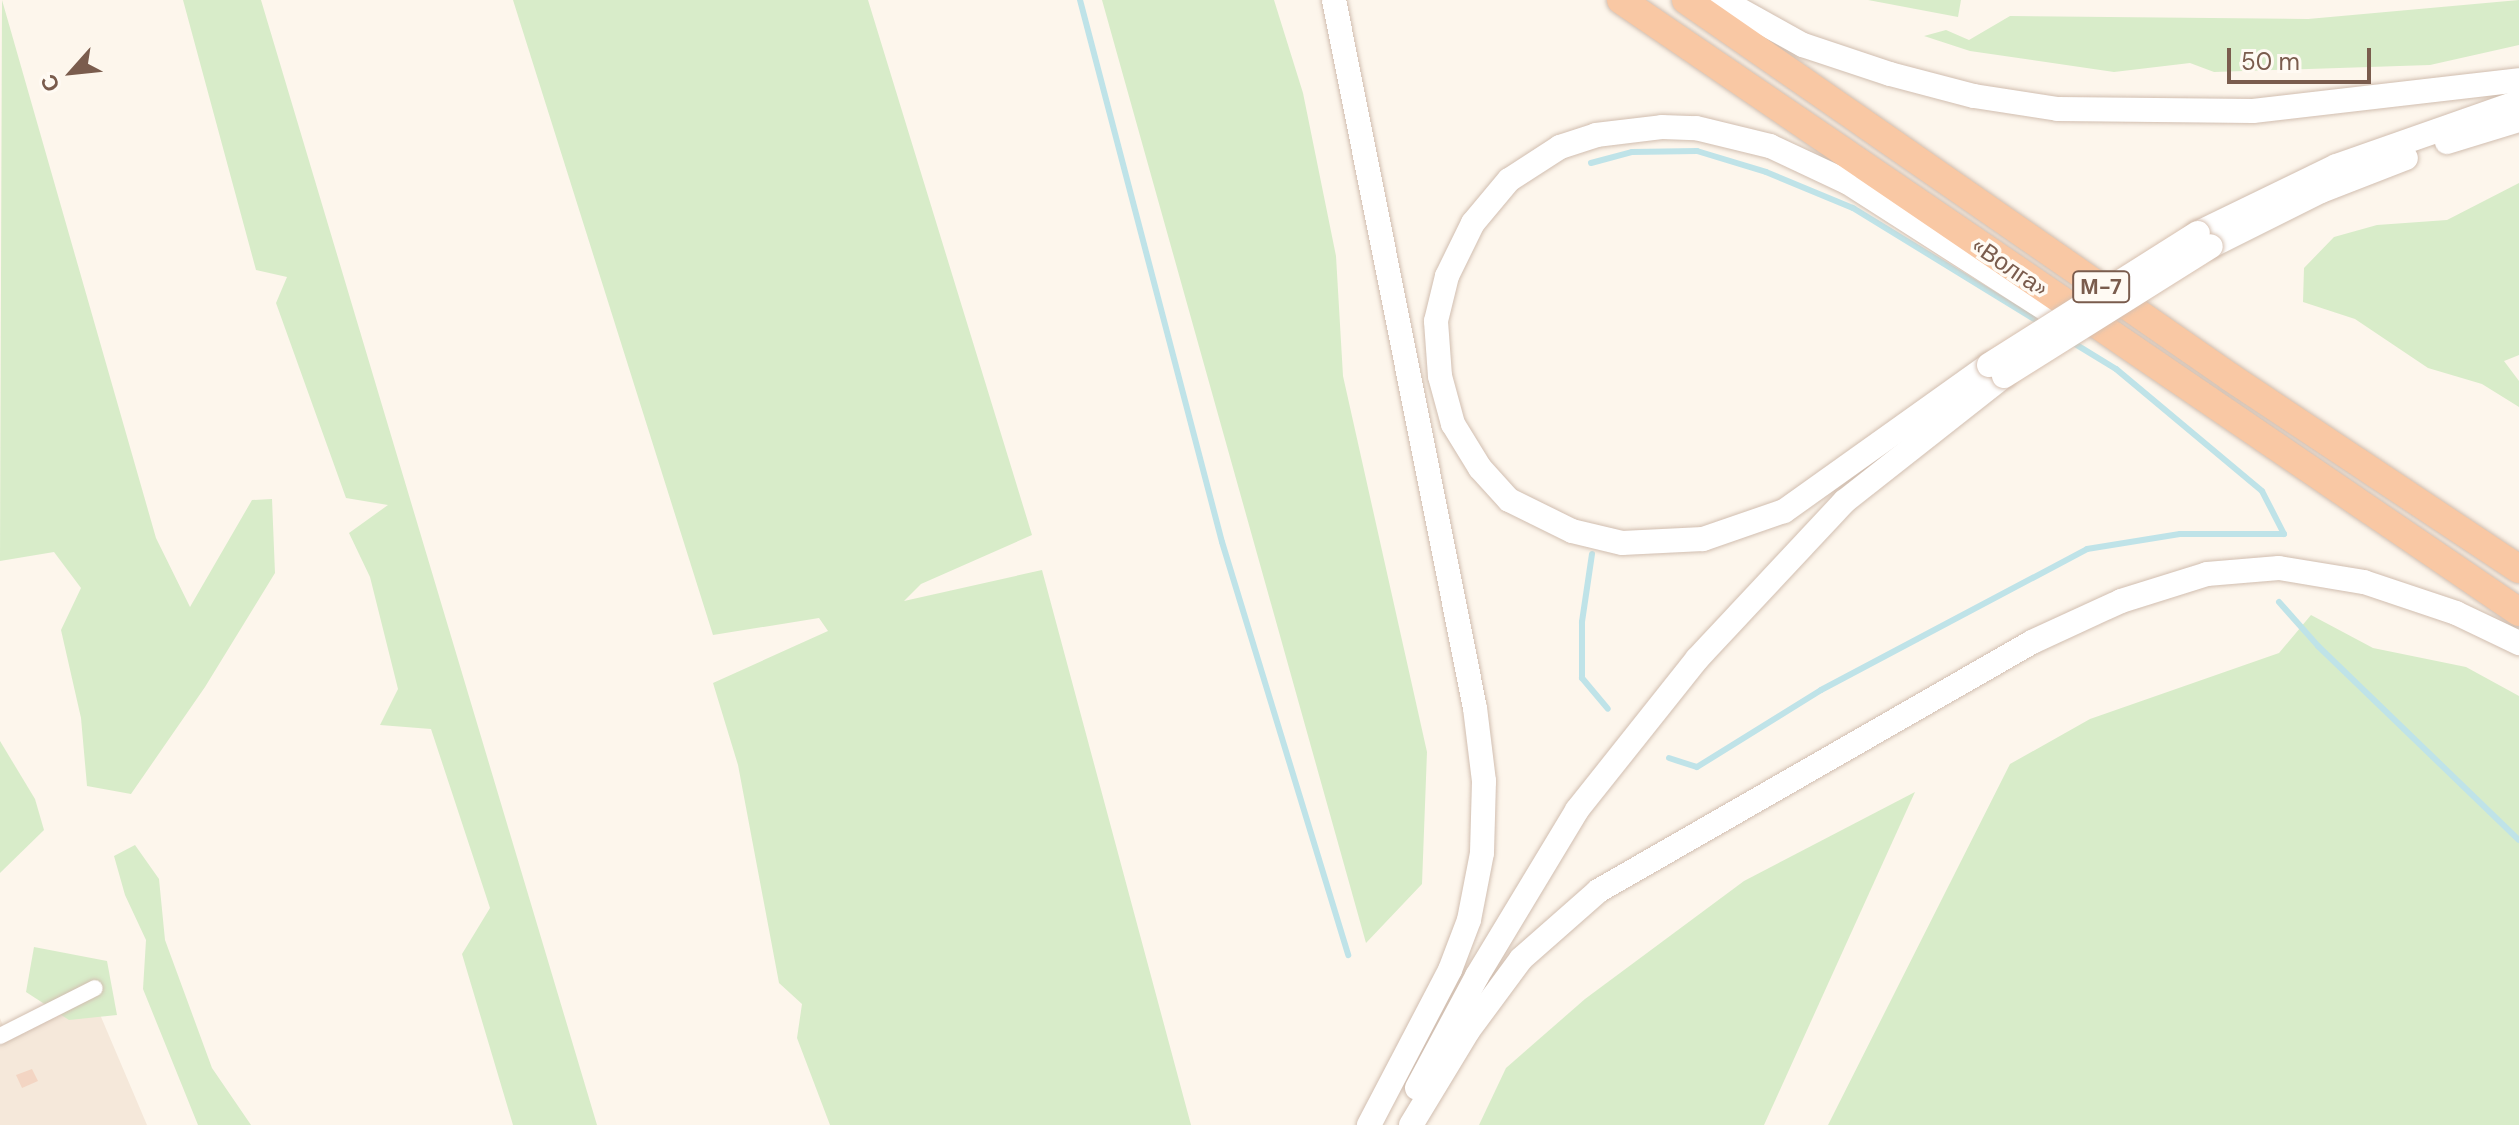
<!DOCTYPE html>
<meta charset="utf-8">
<style>
body{margin:0}
#map{position:relative;width:2519px;height:1125px;overflow:hidden;background:#fdf6ec;font-family:"DM Sans",sans-serif}
div>[style]{position:absolute}
[style*='--x']{left:calc(var(--x)*1px);top:calc(var(--y)*1px);width:calc(var(--w)*1px);rotate:calc(var(--a)*1deg)}
.residential>*{inset:0;background:#f5e8da}
.green>*{inset:0;background:#d8ecc9}
.stream>*{height:6px;margin:-3px;padding:0 3px;transform-origin:3px;border-radius:3px;background:#bfe3e8}
.building>*{inset:0;background:#f3d5c3}
.roads{filter:drop-shadow(0 0 2px #d1beb0) drop-shadow(0 0 2px #d1beb0)}
.minor>*{height:16px;margin:-8px;padding:0 8px;transform-origin:8px;border-radius:8px;background:#fff}
.secondary>*{height:24px;margin:-12px;padding:0 12px;transform-origin:12px;border-radius:12px;background:#fff}
.trunk>*{height:28px;margin:-14px;padding:0 14px;transform-origin:14px;border-radius:14px;background:#f9c8a4}
.bridges{filter:drop-shadow(0 0 2px #d6c0b0) drop-shadow(0 0 2px #d6c0b0)}
.secondary-bridge>*{height:24px;margin:-12px;padding:0 12px;transform-origin:12px;border-radius:12px;background:#fff}
span{translate:-50% -50%;white-space:nowrap;text-align:center;line-height:1.15;-webkit-text-stroke:7px #fffaf3;paint-order:stroke}
.shield-label span{padding:2px 6px;background:#fffaf3;border:2px solid;border-radius:6px;-webkit-text-stroke-width:0}
.shield-label{font-size:22px;color:#7a5c4d;font-weight:700}
.street-label{font-size:24px;color:#7a5c4d}
.north{position:absolute;left:32px;top:32px;width:80px;height:80px;-webkit-text-stroke:6px #fffaf3;paint-order:stroke;rotate:243deg;font-size:22px;font-weight:700;line-height:32px;text-align:center;color:#7a5c4d}
.north::after{content:'';display:block;margin:auto;width:28px;height:36px;background:#7a5c4d;clip-path:polygon(50% 0,100% 100%,50% 72%,0 100%)}
.scale{position:absolute;left:2227px;top:48px;width:144px;height:36px;box-sizing:border-box;border:4px solid #7a5c4d;border-top:0;padding-left:10px;font-size:24px;line-height:28px;white-space:nowrap;color:#7a5c4d;-webkit-text-stroke:6px #fffaf3;paint-order:stroke}
</style>
<div id="map">
<div class="residential">
<i style="clip-path:polygon(90px 991px,147px 1125px,0 1125px,0 1018px,3px 1026px)"></i>
</div>
<div class="green">
<i style="clip-path:polygon(2px 0,156px 538px,190px 607px,252px 500px,272px 499px,275px 573px,205px 687px,131px 794px,87px 786px,81px 718px,61px 630px,81px 588px,54px 552px,0 561px)"></i>
<i style="clip-path:polygon(183px 0,261px 0,597px 1125px,513px 1125px,462px 954px,490px 908px,431px 729px,380px 725px,398px 689px,370px 577px,349px 533px,388px 505px,346px 498px,276px 303px,287px 277px,256px 270px)"></i>
<i style="clip-path:polygon(513px 0,868px 0,1032px 535px,921px 584px,904px 601px,1042px 570px,1191px 1125px,830px 1125px,797px 1038px,802px 1004px,779px 983px,738px 765px,713px 683px,828px 631px,819px 618px,713px 635px)"></i>
<i style="clip-path:polygon(1102px 0,1274px 0,1303px 93px,1336px 256px,1343px 376px,1427px 752px,1422px 884px,1366px 943px)"></i>
<i style="clip-path:polygon(1868px 0,1961px 0,1958px 17px)"></i>
<i style="clip-path:polygon(2519px 0,2519px 45px,2430px 65px,2214px 72px,2190px 63px,2114px 72px,1970px 51px,1924px 36px,1946px 30px,1969px 40px,2010px 16px,2308px 19px)"></i>
<i style="clip-path:polygon(2519px 183px,2519px 355px,2504px 361px,2519px 381px,2519px 407px,2482px 384px,2428px 368px,2355px 319px,2303px 302px,2304px 268px,2334px 237px,2377px 225px,2447px 220px)"></i>
<i style="clip-path:polygon(2311px 615px,2373px 648px,2466px 667px,2519px 696px,2519px 1125px,1828px 1125px,2010px 764px,2090px 719px,2279px 653px)"></i>
<i style="clip-path:polygon(0 741px,35px 799px,44px 830px,0 873px)"></i>
<i style="clip-path:polygon(1915px 792px,1764px 1125px,1479px 1125px,1506px 1068px,1585px 999px,1744px 881px)"></i>
<i style="clip-path:polygon(135px 845px,159px 879px,165px 940px,212px 1068px,251px 1125px,198px 1125px,143px 989px,146px 940px,125px 895px,114px 856px)"></i>
<i style="clip-path:polygon(34px 947px,107px 961px,117px 1015px,69px 1020px,26px 992px)"></i>
</div>
<div class="stream">
<i style="--x:1080;--y:0;--w:560;--a:75.32"></i>
<i style="--x:1222;--y:542;--w:432;--a:73"></i>
<i style="--x:1591;--y:163;--w:42;--a:-15"></i>
<i style="--x:1632;--y:152;--w:65;--a:-0.9"></i>
<i style="--x:1697;--y:151;--w:72;--a:16.9"></i>
<i style="--x:1766;--y:172;--w:94;--a:22.5"></i>
<i style="--x:1853;--y:208;--w:222;--a:31.5"></i>
<i style="--x:1592;--y:554;--w:69;--a:98.4"></i>
<i style="--x:1582;--y:622;--w:56;--a:90"></i>
<i style="--x:1582;--y:678;--w:40;--a:50"></i>
<i style="--x:2279;--y:602;--w:59;--a:48.4"></i>
<i style="--x:2318;--y:646;--w:279;--a:44"></i>
<i style="--x:1669;--y:758;--w:29;--a:18"></i>
<i style="--x:1697;--y:767;--w:146;--a:-31.8"></i>
<i style="--x:1821;--y:690;--w:301;--a:-27.9"></i>
<i style="--x:2087;--y:549;--w:94;--a:-9.2"></i>
<i style="--x:2180;--y:534;--w:104;--a:0"></i>
<i style="--x:2284;--y:534;--w:48;--a:-117.1"></i>
<i style="--x:2262;--y:491;--w:190;--a:-140.1"></i>
<i style="--x:2116;--y:369;--w:52;--a:-148.5"></i>
</div>
<div class="building">
<i style="clip-path:polygon(32px 1069px,38px 1081px,22px 1088px,16px 1075px)"></i>
</div>
<div class="roads">
<div class="minor">
<i style="--x:0;--y:1036;--w:106;--a:-26.8"></i>
</div>
<div class="secondary">
<i style="--x:1334;--y:0;--w:722;--a:78.74"></i>
<i style="--x:1475;--y:708;--w:74;--a:83"></i>
<i style="--x:1484;--y:781;--w:72;--a:91.6"></i>
<i style="--x:1482;--y:853;--w:68;--a:101"></i>
<i style="--x:1469;--y:920;--w:53;--a:110.8"></i>
<i style="--x:1450;--y:970;--w:175;--a:117.6"></i>
<i style="--x:1722;--y:0;--w:93;--a:29.1"></i>
<i style="--x:1803;--y:45;--w:92;--a:18.4"></i>
<i style="--x:1890;--y:74;--w:87;--a:14.7"></i>
<i style="--x:1974;--y:96;--w:85;--a:8.8"></i>
<i style="--x:2058;--y:109;--w:195;--a:0.6"></i>
<i style="--x:2253;--y:111;--w:268;--a:-6.6"></i>
<i style="--x:2447;--y:142;--w:75;--a:-17"></i>
<i style="--x:2198;--y:233;--w:153;--a:-25.9"></i>
<i style="--x:2336;--y:166;--w:194;--a:-19.3"></i>
<i style="--x:2211;--y:246;--w:123;--a:-26.6"></i>
<i style="--x:2321;--y:191;--w:91;--a:-21.2"></i>
<i style="--x:1989;--y:365;--w:252;--a:144.5"></i>
<i style="--x:1784;--y:511;--w:86;--a:160.9"></i>
<i style="--x:1703;--y:539;--w:81;--a:177.2"></i>
<i style="--x:1622;--y:543;--w:51;--a:-166.5"></i>
<i style="--x:1572;--y:531;--w:70;--a:-153.8"></i>
<i style="--x:1509;--y:500;--w:43;--a:-132.2"></i>
<i style="--x:1480;--y:468;--w:52;--a:-121.5"></i>
<i style="--x:1453;--y:424;--w:50;--a:-105.2"></i>
<i style="--x:1440;--y:376;--w:55;--a:-94.2"></i>
<i style="--x:1436;--y:321;--w:46;--a:-76.3"></i>
<i style="--x:1447;--y:276;--w:59;--a:-63.9"></i>
<i style="--x:1473;--y:223;--w:56;--a:-50.1"></i>
<i style="--x:1509;--y:180;--w:61;--a:-32.9"></i>
<i style="--x:1560;--y:147;--w:38;--a:-18"></i>
<i style="--x:1596;--y:135;--w:66;--a:-6.9"></i>
<i style="--x:1662;--y:127;--w:34;--a:2"></i>
<i style="--x:1696;--y:128;--w:76;--a:13.7"></i>
<i style="--x:1770;--y:146;--w:85;--a:25.1"></i>
<i style="--x:1847;--y:182;--w:241;--a:32.6"></i>
<i style="--x:2050;--y:312;--w:30;--a:17"></i>
<i style="--x:1417;--y:1088;--w:127;--a:-61.8"></i>
<i style="--x:1477;--y:976;--w:194;--a:-58.9"></i>
<i style="--x:1577;--y:810;--w:193;--a:-51.5"></i>
<i style="--x:1697;--y:659;--w:216;--a:-46.9"></i>
<i style="--x:1845;--y:501;--w:202;--a:-38.2"></i>
<i style="--x:1411;--y:1125;--w:110;--a:-58.8"></i>
<i style="--x:1468;--y:1031;--w:89;--a:-53.6"></i>
<i style="--x:1521;--y:959;--w:103;--a:-41.4"></i>
<i style="--x:1598;--y:891;--w:500;--a:-29.84"></i>
<i style="--x:2032;--y:642;--w:98;--a:-24.7"></i>
<i style="--x:2121;--y:601;--w:90;--a:-17.4"></i>
<i style="--x:2207;--y:574;--w:72;--a:-4.8"></i>
<i style="--x:2279;--y:568;--w:86;--a:9.4"></i>
<i style="--x:2364;--y:582;--w:97;--a:18.6"></i>
<i style="--x:2456;--y:613;--w:70;--a:25.5"></i>
</div>
<div class="trunk">
<i style="--x:1621;--y:0;--w:1087;--a:34.27"></i>
<i style="--x:1686;--y:0;--w:662;--a:34.72"></i>
<i style="--x:2230;--y:377;--w:347;--a:33.6"></i>
</div>
</div>
<div class="bridges">
<div class="secondary-bridge">
<i style="--x:1989;--y:365;--w:247;--a:-32.3"></i>
<i style="--x:2004;--y:376;--w:244;--a:-32.1"></i>
</div>
</div>
<div class="shield-label">
<span style="left:2101px;top:287px">М-7</span>
</div>
<div class="street-label">
<span style="left:2010px;top:267px;rotate:34deg">«Волга»</span>
</div>
<div class="north">С</div>
<div class="scale">50 m</div>
</div>
